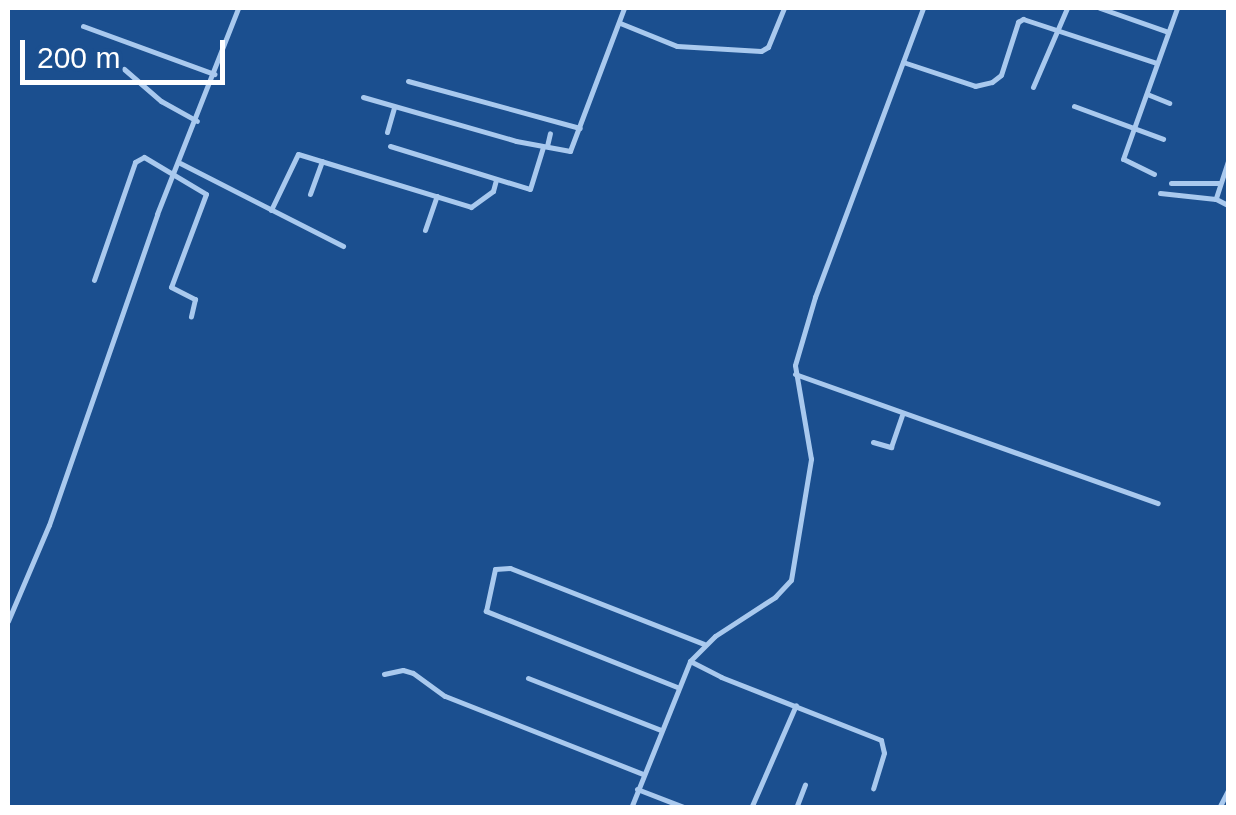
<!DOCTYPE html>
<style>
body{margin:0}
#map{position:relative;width:1236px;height:815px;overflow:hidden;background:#1b4f8f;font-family:Arial,sans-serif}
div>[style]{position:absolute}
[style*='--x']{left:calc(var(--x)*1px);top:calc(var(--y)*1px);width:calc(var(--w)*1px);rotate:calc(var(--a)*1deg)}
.street>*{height:5px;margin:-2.5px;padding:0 2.5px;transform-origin:2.5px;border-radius:2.5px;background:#a9c9ee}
span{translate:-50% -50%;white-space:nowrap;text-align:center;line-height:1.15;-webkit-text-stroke:8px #1b4f8f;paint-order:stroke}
.frame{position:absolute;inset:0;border:10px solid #fff;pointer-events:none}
.scale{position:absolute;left:20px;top:40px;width:205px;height:45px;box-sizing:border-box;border:5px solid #fff;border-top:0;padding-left:12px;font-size:30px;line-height:35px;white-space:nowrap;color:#fff;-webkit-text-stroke:8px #1b4f8f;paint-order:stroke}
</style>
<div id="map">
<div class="street">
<i style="--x:1100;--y:8;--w:72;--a:19.4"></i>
<i style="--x:620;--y:23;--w:61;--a:22"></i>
<i style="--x:677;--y:46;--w:84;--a:3.4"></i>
<i style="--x:761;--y:51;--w:8;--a:-30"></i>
<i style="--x:768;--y:47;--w:42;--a:-67.7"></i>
<i style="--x:83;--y:26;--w:140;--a:20.1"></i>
<i style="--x:903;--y:62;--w:76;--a:18.4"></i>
<i style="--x:975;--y:86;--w:17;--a:-13"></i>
<i style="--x:992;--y:82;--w:11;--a:-38"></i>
<i style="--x:1001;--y:75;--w:56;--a:-72.2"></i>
<i style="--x:1018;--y:22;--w:6;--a:-31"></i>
<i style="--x:1023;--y:19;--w:141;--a:18.2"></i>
<i style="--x:124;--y:69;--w:49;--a:40.9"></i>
<i style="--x:161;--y:101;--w:41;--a:29.1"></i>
<i style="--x:408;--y:81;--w:178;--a:15.3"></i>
<i style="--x:1033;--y:87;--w:86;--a:-66.7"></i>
<i style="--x:1147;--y:94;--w:24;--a:22"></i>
<i style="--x:363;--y:97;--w:159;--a:16"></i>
<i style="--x:516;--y:141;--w:55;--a:10.5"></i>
<i style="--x:570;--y:151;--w:153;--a:-69.3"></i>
<i style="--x:1074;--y:106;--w:95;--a:20.3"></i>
<i style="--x:387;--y:132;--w:25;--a:-74"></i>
<i style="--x:390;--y:146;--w:146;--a:17.1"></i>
<i style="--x:530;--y:189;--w:44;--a:-72.8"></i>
<i style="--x:547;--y:146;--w:13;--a:-77"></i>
<i style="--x:1228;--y:161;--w:40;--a:108"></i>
<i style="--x:1216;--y:199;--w:13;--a:27"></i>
<i style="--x:180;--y:163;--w:183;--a:27"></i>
<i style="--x:1154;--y:174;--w:34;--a:-154"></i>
<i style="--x:1123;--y:159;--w:160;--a:-70.3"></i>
<i style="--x:1171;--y:183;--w:49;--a:0"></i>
<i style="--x:1160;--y:193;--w:56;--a:6.1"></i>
<i style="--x:310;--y:194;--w:35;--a:-70"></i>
<i style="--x:271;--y:210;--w:62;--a:-64.3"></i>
<i style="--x:298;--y:154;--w:181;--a:17"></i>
<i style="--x:471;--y:207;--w:27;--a:-36"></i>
<i style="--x:493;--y:191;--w:11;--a:-75"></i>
<i style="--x:425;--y:230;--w:36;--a:-71"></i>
<i style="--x:94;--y:280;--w:125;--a:-70.8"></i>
<i style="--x:135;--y:162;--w:10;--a:-29"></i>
<i style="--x:144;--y:157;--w:72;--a:30.8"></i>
<i style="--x:206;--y:194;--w:99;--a:110.6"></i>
<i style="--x:171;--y:287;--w:27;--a:27"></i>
<i style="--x:195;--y:299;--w:18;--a:103"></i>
<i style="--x:795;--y:374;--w:385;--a:19.6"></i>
<i style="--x:873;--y:442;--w:19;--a:16"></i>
<i style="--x:891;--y:447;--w:36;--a:-71"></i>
<i style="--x:8;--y:621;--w:104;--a:-66.9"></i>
<i style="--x:49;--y:525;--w:329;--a:-70.8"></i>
<i style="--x:157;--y:214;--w:221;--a:-68.5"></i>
<i style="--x:690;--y:661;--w:35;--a:27"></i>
<i style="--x:721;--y:677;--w:172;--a:21.5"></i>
<i style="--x:881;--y:740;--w:13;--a:77"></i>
<i style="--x:884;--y:753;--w:37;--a:107"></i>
<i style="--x:384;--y:674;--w:19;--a:-12"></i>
<i style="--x:403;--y:670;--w:10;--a:17"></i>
<i style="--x:413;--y:673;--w:39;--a:36"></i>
<i style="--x:445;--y:696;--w:213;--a:21.5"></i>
<i style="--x:528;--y:678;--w:143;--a:21.4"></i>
<i style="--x:677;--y:687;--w:206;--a:-158.3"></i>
<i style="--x:486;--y:611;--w:43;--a:-77.9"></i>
<i style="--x:495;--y:569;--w:15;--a:-4"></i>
<i style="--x:510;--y:568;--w:208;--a:21.4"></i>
<i style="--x:637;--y:789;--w:53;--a:21.2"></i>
<i style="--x:631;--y:808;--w:158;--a:-68.1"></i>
<i style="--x:690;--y:661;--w:35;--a:-45"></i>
<i style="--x:715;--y:636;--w:72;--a:-33"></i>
<i style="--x:775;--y:597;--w:23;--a:-47"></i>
<i style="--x:791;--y:580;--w:123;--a:-80.6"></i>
<i style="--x:811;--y:459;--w:95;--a:-99.7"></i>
<i style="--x:795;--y:365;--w:71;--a:-73.6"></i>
<i style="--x:815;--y:297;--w:309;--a:-69.5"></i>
<i style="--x:751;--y:808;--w:112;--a:-66.4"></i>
<i style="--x:796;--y:808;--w:25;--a:-69"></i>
<i style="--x:1219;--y:808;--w:20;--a:-63"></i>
</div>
<div class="frame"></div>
<div class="scale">200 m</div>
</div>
